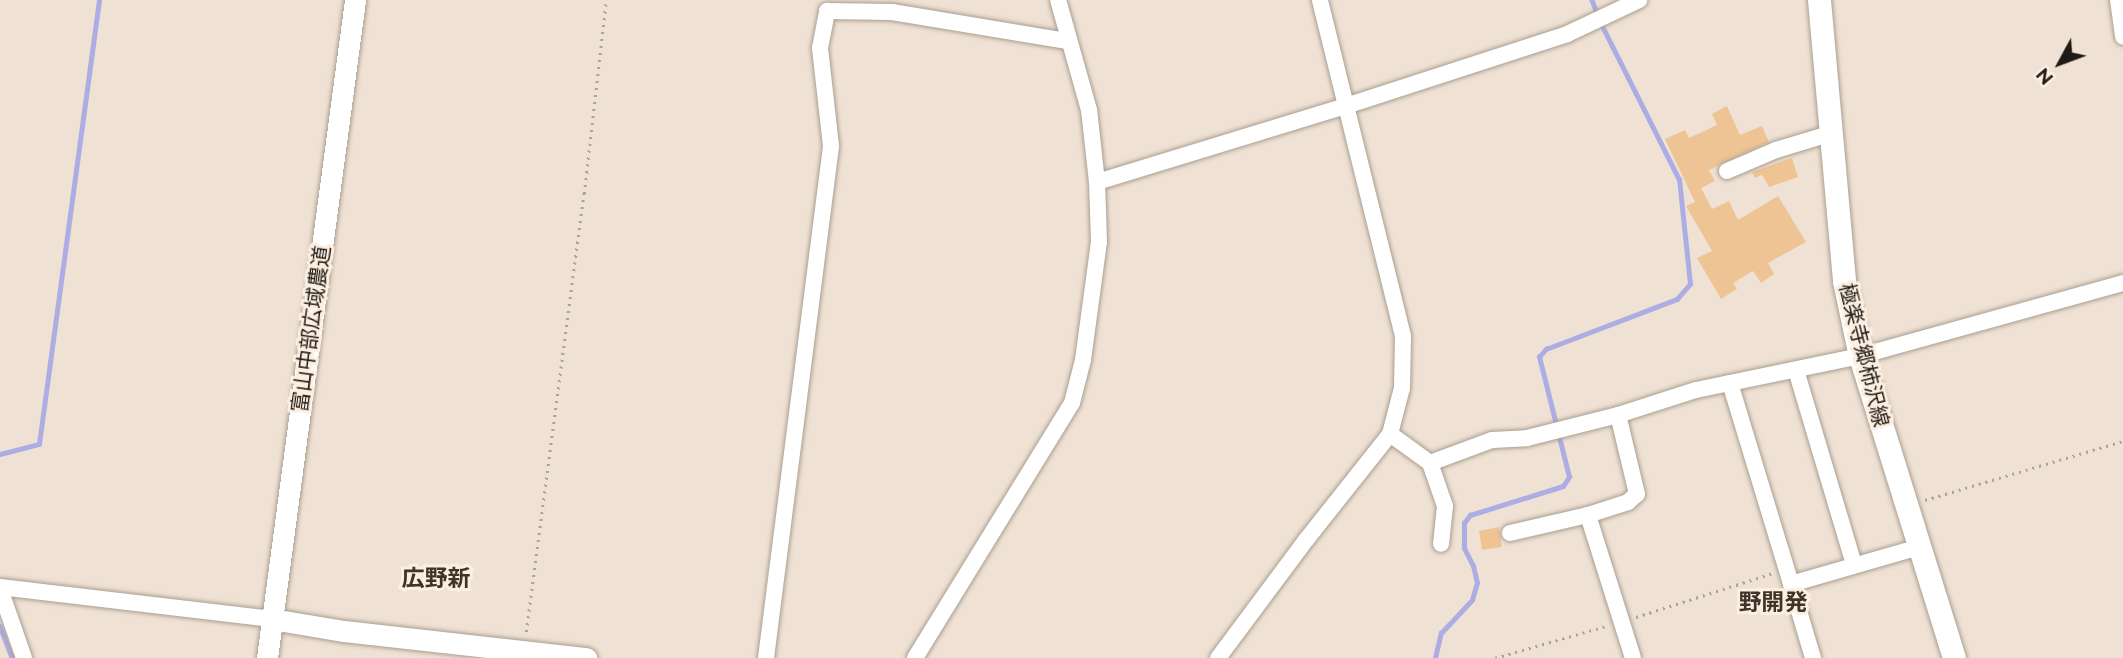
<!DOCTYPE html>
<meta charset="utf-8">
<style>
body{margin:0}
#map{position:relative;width:2123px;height:658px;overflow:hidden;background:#efe2d4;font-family:Raleway,"Noto Sans JP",sans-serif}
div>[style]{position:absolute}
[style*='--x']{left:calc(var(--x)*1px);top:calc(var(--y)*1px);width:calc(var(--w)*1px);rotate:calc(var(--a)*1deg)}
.stream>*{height:4.5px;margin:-2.25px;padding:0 2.25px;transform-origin:2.25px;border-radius:2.25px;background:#adade4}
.building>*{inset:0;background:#efc495}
.path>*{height:2.5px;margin-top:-1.25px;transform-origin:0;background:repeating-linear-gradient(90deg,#aca297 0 2px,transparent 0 7px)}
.roads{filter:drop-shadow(0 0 2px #aa9e91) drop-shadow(0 0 2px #aa9e91)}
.minor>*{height:16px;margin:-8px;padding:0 8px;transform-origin:8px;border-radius:8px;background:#fff}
.tertiary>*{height:21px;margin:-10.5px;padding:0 10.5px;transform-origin:10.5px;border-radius:10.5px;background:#fff}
.secondary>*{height:23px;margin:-11.5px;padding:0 11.5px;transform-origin:11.5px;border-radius:11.5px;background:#fff}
span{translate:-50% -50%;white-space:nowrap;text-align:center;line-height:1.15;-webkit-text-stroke:6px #fcefe1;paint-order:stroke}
.street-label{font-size:21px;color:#1f1a15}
.neighbourhood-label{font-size:23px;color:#3f3429;font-weight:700}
.north{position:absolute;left:2025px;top:28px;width:70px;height:70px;-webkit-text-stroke:5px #fcefe1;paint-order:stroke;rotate:229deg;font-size:19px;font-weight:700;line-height:28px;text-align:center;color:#1f1a15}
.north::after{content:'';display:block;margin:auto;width:24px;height:32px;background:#1f1a15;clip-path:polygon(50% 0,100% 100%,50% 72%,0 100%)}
</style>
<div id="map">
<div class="stream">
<i style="--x:1592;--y:0;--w:17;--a:69"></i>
<i style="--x:0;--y:454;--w:40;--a:-14.4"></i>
<i style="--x:39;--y:444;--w:448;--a:-82.3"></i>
<i style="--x:0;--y:626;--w:34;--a:69"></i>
<i style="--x:1435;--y:658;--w:26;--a:-77"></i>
<i style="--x:1441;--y:633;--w:45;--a:-46.8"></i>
<i style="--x:1472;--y:600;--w:18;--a:-74"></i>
<i style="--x:1477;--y:583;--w:17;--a:-103"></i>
<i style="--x:1473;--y:566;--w:20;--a:-117"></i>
<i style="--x:1464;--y:548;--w:25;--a:-90"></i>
<i style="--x:1464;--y:523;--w:10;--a:-53"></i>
<i style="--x:1470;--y:515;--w:97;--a:-17.3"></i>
<i style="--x:1563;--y:486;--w:11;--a:-56"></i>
<i style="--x:1569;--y:477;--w:124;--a:-104"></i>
<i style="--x:1539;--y:357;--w:11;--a:-49"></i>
<i style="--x:1546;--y:349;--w:140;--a:-20.9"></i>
<i style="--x:1677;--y:299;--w:20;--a:-49"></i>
<i style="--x:1690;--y:284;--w:105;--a:-96"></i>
<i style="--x:1679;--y:180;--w:174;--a:-116.6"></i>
</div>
<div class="building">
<i style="clip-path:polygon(1727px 106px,1740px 135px,1762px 126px,1769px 142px,1709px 170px,1715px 181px,1701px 188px,1712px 209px,1729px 201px,1738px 220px,1778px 196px,1806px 242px,1768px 263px,1774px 274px,1761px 283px,1753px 271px,1733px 283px,1737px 289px,1721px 299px,1697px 258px,1712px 251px,1686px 206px,1695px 202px,1665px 139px,1685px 130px,1689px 138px,1717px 125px,1712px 114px)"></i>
<i style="clip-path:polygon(1792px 158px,1798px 177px,1769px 187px,1762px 175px,1755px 178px,1752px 172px)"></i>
<i style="clip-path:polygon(1499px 527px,1502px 547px,1482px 550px,1479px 531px)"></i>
</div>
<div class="path">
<i style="--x:1925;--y:500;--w:207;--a:-16.6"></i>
<i style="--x:1636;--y:617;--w:144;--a:-17.8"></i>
<i style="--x:526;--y:632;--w:442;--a:-82.5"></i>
<i style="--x:584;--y:194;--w:195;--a:-83.5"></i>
<i style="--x:1495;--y:658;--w:116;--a:-16.1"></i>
</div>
<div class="roads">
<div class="minor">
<i style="--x:2118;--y:0;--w:37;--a:82"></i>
<i style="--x:1727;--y:171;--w:53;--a:-23.2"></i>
<i style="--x:1776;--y:150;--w:55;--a:-16.8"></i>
<i style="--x:1097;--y:182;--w:260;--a:-17"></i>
<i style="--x:1346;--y:106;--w:232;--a:-18"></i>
<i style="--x:1567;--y:34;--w:80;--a:-25.3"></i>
<i style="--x:1796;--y:370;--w:203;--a:73.4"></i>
<i style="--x:1730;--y:383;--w:210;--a:73.1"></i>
<i style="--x:1791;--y:584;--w:133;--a:-16.1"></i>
<i style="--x:1390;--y:434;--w:49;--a:35.9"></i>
<i style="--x:1430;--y:463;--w:46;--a:70.8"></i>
<i style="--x:1445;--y:506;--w:38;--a:96"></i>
<i style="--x:1430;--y:463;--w:66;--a:-20.4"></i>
<i style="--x:1492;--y:440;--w:35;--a:-3"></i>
<i style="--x:1527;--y:438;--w:94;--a:-14.2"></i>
<i style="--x:1510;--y:533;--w:80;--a:-13"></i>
<i style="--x:1791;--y:584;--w:77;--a:73.4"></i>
<i style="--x:0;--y:587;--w:274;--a:6.7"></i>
<i style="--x:0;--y:589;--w:73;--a:70.8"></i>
<i style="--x:766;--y:658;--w:516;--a:-82.76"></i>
<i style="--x:831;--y:146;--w:99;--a:-96.4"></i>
<i style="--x:820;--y:48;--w:38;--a:-79"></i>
<i style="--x:827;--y:11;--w:65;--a:0.9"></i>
<i style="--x:892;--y:12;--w:178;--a:9.4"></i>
<i style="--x:915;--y:658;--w:299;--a:-58.4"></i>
<i style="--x:1072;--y:403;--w:44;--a:-75.7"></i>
<i style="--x:1083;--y:360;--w:119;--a:-82.3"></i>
<i style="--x:1099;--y:242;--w:60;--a:-91.9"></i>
<i style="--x:1097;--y:182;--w:72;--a:-96.3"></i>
<i style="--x:1089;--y:110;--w:114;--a:-105.7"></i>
<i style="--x:1218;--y:658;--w:147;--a:-53.3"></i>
<i style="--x:1306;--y:540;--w:135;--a:-51.6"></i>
<i style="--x:1390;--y:434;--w:48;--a:-75.4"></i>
<i style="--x:1402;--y:388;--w:52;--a:-88.9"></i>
<i style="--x:1403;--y:336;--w:346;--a:-103.9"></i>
<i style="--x:1633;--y:658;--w:150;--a:-107.5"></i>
<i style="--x:1588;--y:515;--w:42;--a:-18"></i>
<i style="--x:1628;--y:502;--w:12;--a:-42"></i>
<i style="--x:1637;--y:494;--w:81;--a:-103.5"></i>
<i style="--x:1618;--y:415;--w:82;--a:-17.8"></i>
<i style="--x:1696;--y:390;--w:167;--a:-11.7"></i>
<i style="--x:1860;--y:356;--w:273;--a:-15.5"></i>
</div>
<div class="tertiary">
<i style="--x:272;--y:619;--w:73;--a:9.5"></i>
<i style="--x:344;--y:631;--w:244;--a:6.4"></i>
<i style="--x:267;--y:658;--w:664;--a:-82.38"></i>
</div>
<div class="secondary">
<i style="--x:1819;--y:0;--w:282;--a:84.9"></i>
<i style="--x:1844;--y:281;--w:77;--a:78"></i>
<i style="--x:1860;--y:356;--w:316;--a:72.7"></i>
</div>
</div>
<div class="street-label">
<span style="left:311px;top:329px;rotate:-82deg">富山中部広域農道</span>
<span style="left:1864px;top:355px;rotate:76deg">極楽寺郷柿沢線</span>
</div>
<div class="neighbourhood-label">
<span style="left:436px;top:578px">広野新</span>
<span style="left:1773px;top:602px">野開発</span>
</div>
<div class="north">N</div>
</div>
